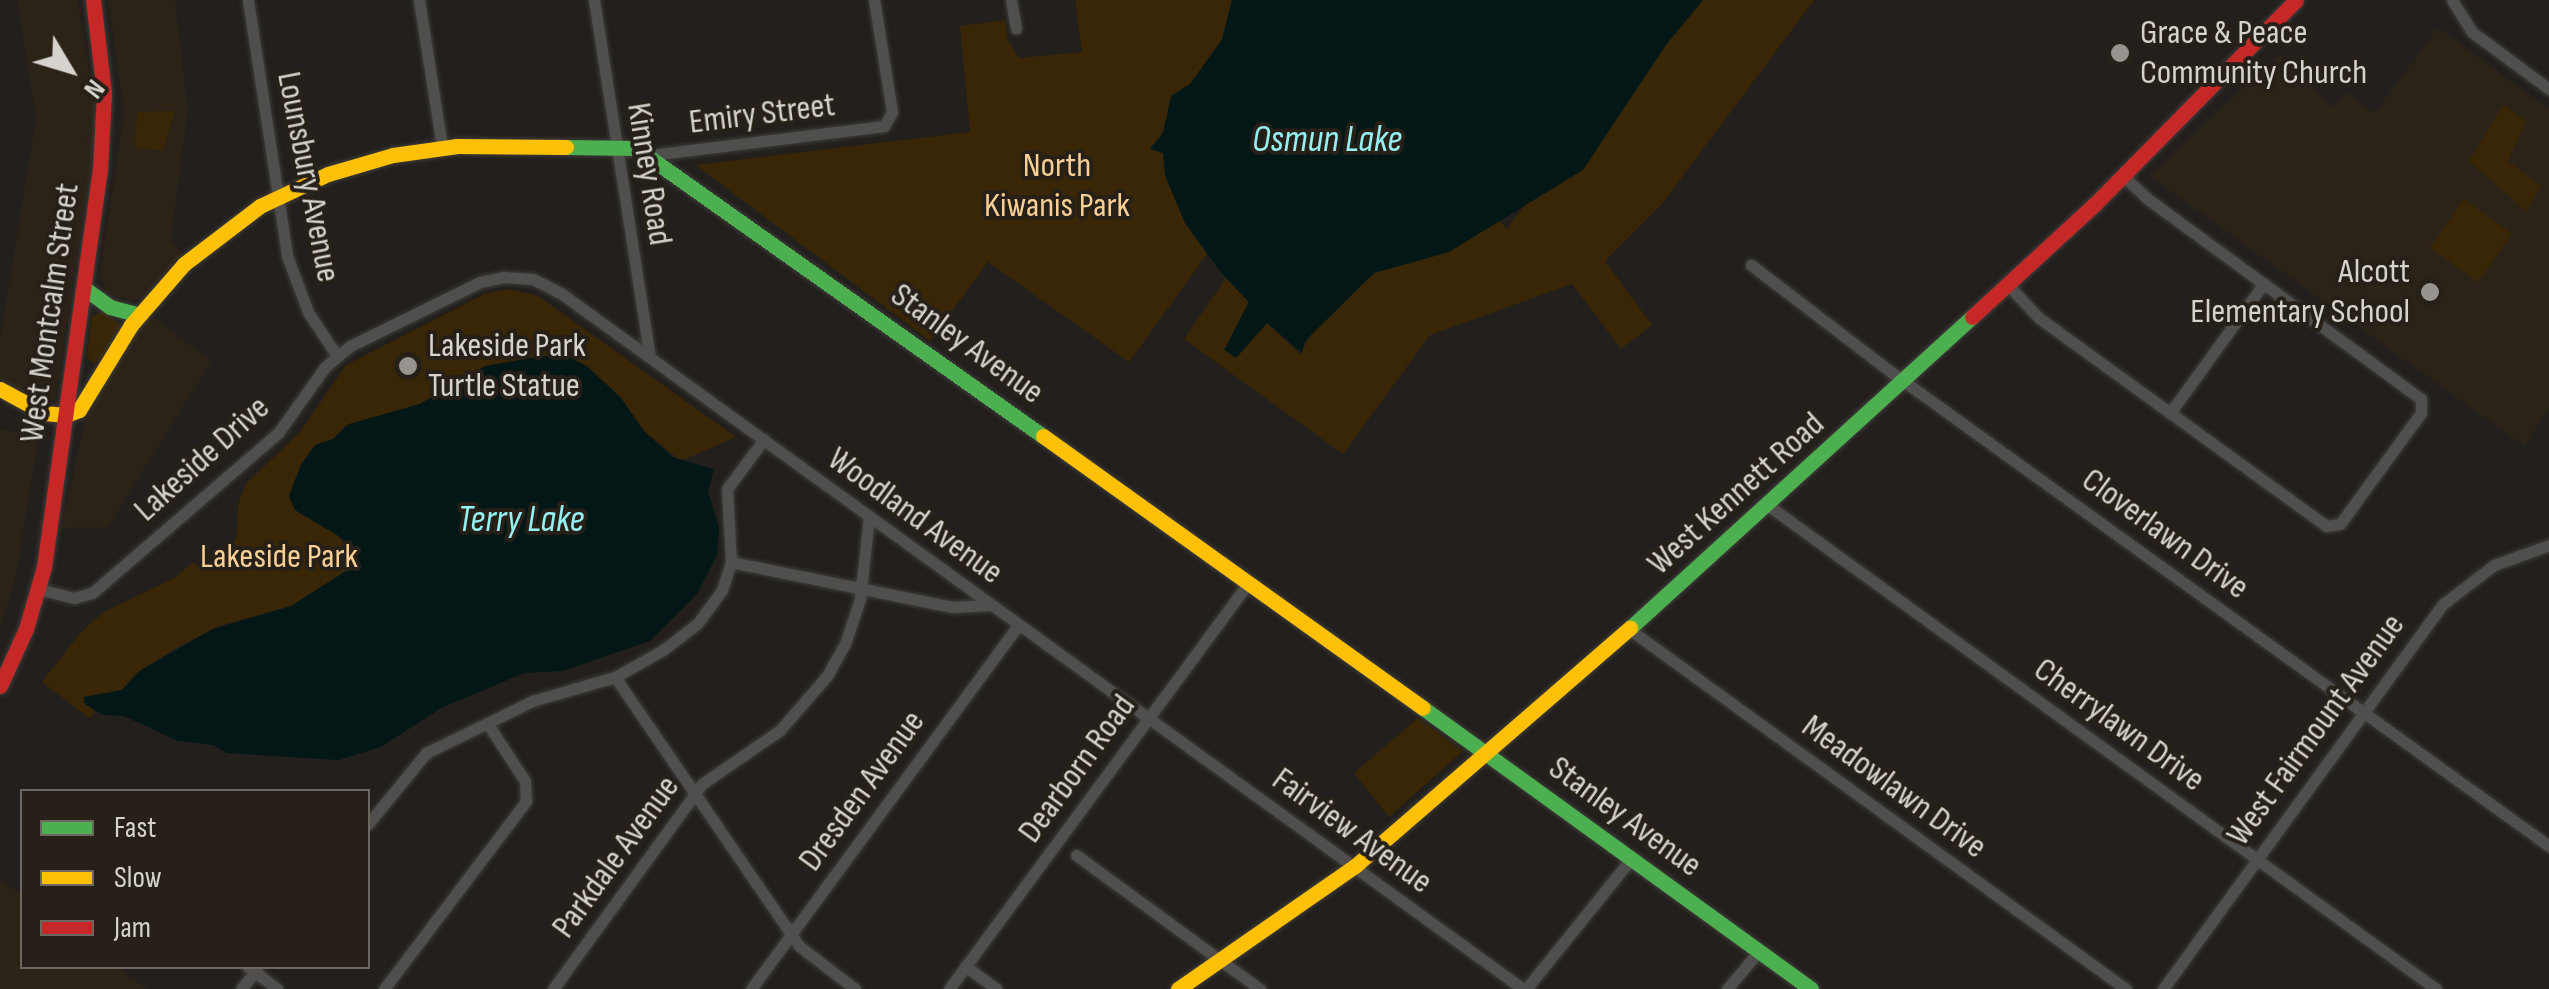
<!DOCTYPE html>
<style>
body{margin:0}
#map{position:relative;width:2549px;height:989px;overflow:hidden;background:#221f1c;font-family:"Sofia Sans Condensed",sans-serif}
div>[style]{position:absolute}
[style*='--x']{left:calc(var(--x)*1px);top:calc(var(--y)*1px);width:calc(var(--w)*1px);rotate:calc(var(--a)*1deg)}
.built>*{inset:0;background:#2c2318}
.green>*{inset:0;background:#382607}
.water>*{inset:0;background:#031717}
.roads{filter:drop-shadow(0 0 2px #3e3c39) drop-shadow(0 0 2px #3e3c39)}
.street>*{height:11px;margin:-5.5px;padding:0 5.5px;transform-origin:5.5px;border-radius:5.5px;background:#514f4d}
.fast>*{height:15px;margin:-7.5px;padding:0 7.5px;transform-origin:7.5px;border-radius:7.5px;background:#4caf50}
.slow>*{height:15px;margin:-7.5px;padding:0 7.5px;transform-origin:7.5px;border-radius:7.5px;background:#ffc107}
.jam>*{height:15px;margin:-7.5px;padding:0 7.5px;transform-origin:7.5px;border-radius:7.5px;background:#c62828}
.dots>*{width:28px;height:28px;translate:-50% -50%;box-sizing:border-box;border:5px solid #262018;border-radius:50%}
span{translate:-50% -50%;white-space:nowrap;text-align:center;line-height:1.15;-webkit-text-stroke:8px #262018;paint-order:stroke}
.poi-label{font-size:35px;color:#d6d2cd}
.left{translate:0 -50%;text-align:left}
.right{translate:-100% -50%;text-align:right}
.street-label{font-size:35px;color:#d6d2cd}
.park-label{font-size:35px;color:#f8cf94}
.water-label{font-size:38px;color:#94f0f1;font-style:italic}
.legend{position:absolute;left:20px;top:789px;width:350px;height:180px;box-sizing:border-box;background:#262018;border:2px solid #6c6760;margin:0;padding:12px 18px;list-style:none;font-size:30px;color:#d6d2cd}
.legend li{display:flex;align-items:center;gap:20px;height:50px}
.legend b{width:50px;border:2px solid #6c6760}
.north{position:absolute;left:20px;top:20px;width:100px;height:100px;-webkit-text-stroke:8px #262018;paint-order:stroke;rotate:128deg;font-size:28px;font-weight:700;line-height:40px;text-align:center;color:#d6d2cd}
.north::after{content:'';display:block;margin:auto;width:35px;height:45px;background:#d6d2cd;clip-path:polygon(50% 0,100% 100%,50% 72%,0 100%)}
</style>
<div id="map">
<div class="built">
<i style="clip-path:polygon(17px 0,78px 0,97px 121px,55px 400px,32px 400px,0 379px,0 337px,36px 119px)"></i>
<i style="clip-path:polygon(108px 0,175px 0,188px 110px,171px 240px,183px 254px,145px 295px,133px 301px,108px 294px,100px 273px,124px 111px)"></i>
<i style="clip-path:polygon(2438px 28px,2549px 109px,2549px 408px,2524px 446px,2150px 176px,2279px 54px,2332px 107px,2347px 93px,2375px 113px)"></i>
<i style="clip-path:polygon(149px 314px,211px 361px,108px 527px,61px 528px,84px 425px,120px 356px)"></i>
<i style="clip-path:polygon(0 429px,39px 436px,16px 577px,0 627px)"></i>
<i style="clip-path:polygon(0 878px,22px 895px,22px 966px,118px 967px,148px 989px,0 989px)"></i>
</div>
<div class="green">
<i style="clip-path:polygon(1075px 0,1232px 0,1222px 39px,1190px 84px,1171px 96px,1163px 133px,1151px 147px,1163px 153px,1165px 175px,1185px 223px,1207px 254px,1129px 362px,988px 262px,930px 341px,696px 165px,970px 132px,960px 26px,1005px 20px,1008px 40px,1019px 58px,1082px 52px)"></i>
<i style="clip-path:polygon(1672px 0,1814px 0,1662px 204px,1605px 261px,1652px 325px,1621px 349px,1572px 284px,1430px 335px,1343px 454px,1184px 339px,1226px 278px,1249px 302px,1226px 347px,1250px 341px,1267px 323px,1300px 354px,1313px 332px,1374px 273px,1449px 252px,1497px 219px,1507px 229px)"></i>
<i style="clip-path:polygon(2503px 105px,2526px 121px,2508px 161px,2541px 186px,2526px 211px,2469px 161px)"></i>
<i style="clip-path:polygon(175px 111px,163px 151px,135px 147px,137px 112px)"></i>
<i style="clip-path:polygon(2464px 199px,2512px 234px,2478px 282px,2430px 248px)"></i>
<i style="clip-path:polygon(508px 289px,538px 296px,736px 437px,681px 461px,644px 431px,621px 398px,573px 359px,543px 356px,485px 366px,420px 404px,344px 427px,333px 439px,315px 445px,301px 464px,289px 496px,300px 514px,332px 530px,347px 546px,348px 568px,336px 581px,291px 606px,219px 626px,176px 648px,135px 674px,122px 690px,84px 697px,84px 703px,96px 712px,89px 718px,42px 682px,82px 631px,104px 612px,174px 578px,194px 562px,199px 567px,229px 551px,237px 536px,238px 505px,245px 485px,300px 432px,346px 365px,484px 294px)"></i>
<i style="clip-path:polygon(102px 311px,121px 325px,100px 361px,93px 364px,87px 356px,92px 317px)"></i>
<i style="clip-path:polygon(1418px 718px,1463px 751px,1389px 817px,1354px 773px)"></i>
</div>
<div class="water">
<i style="clip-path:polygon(1232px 0,1703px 0,1666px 45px,1583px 170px,1449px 252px,1374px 273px,1305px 341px,1302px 353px,1267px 323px,1236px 358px,1224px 350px,1249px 302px,1223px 275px,1185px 223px,1165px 175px,1163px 153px,1150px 149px,1163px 133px,1171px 96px,1190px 84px,1222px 40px)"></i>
<i style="clip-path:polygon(543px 356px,569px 357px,587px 366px,621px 398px,644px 431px,672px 457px,714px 469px,708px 491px,719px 528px,717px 555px,697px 594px,650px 641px,562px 671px,524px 673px,441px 708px,381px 747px,338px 760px,227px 753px,213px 745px,178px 741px,124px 716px,103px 715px,84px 703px,84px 697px,122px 690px,141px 670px,213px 629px,291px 606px,346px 571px,348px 548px,342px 538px,295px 510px,289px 496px,301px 465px,315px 445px,333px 439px,349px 424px,420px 404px,485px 366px)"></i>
</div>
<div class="roads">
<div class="street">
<i style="--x:248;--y:0;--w:259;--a:81.3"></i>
<i style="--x:287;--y:256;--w:60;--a:69.4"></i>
<i style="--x:308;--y:312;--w:53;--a:56.6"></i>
<i style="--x:419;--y:0;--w:149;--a:81.1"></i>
<i style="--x:594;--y:0;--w:361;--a:81.1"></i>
<i style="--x:1011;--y:0;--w:29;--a:80"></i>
<i style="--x:2452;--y:0;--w:38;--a:58"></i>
<i style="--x:2472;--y:32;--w:96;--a:36.5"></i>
<i style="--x:651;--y:155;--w:235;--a:-7.1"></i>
<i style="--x:884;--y:126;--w:16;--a:-60"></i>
<i style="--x:892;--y:112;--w:113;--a:-99.1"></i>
<i style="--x:1751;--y:265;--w:176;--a:37.4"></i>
<i style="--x:1891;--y:372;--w:811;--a:35.77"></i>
<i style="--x:2008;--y:285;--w:45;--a:46.8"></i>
<i style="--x:2039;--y:318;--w:354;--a:35.9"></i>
<i style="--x:2326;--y:526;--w:14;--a:-8"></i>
<i style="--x:2340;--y:524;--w:137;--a:-53.9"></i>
<i style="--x:2421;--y:413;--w:14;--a:-90"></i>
<i style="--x:2421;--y:399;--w:336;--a:-143.8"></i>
<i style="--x:2150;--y:201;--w:35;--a:-137"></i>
<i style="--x:2170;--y:413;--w:160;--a:-54.1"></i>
<i style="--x:1769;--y:506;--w:824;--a:35.91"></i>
<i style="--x:731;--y:562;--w:227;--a:11.5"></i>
<i style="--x:953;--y:607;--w:37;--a:-3"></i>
<i style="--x:38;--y:589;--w:37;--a:14"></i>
<i style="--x:74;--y:598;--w:19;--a:-16"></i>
<i style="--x:92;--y:593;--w:245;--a:-40.7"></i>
<i style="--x:278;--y:433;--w:81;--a:-54.5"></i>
<i style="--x:325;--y:367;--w:33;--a:-40"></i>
<i style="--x:350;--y:346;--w:145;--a:-26.2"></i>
<i style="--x:480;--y:282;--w:25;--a:-12"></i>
<i style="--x:504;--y:277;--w:29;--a:4"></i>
<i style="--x:533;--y:279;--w:33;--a:27"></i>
<i style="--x:562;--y:294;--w:1186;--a:35.87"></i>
<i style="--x:1629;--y:629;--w:614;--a:35.92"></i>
<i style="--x:615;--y:677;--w:326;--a:55.6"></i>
<i style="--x:799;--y:946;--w:71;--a:37.5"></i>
<i style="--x:368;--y:824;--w:92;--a:-50.8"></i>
<i style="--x:426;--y:753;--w:118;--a:-26.1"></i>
<i style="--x:532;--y:701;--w:86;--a:-16.1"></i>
<i style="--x:615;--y:677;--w:55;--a:-29.4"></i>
<i style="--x:663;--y:650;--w:44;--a:-37.6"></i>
<i style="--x:698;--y:623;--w:41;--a:-54"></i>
<i style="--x:722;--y:590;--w:29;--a:-72"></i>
<i style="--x:731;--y:562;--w:73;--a:-93.1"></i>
<i style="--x:727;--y:489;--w:62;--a:-53.5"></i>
<i style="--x:1076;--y:855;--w:228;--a:36.1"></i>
<i style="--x:247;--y:966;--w:38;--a:37"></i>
<i style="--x:965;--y:966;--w:39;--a:36"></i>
<i style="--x:241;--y:989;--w:26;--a:-51"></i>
<i style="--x:384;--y:989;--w:236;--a:-52.9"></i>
<i style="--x:526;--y:801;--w:20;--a:-93"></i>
<i style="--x:525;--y:781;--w:69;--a:-123.2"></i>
<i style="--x:553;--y:989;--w:253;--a:-54"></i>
<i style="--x:702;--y:784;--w:95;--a:-34.7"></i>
<i style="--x:780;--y:730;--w:72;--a:-49"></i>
<i style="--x:827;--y:676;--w:37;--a:-61"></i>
<i style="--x:845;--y:644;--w:47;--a:-71.6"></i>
<i style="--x:860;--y:599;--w:83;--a:-83.8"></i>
<i style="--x:751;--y:989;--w:451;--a:-53.7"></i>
<i style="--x:949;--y:989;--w:506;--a:-53.61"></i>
<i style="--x:1526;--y:989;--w:167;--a:-51.1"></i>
<i style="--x:1727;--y:989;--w:50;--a:-49.9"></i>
<i style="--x:2163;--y:989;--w:476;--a:-54"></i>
<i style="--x:2443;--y:604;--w:64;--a:-37.4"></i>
<i style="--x:2494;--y:565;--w:59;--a:-20"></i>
</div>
<div class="fast">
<i style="--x:566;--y:147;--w:70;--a:0.8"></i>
<i style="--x:636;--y:148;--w:499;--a:35.3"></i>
<i style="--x:84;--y:288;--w:32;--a:36"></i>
<i style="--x:110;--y:307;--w:30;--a:15"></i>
<i style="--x:1630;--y:628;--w:462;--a:-42.3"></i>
<i style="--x:1423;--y:708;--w:479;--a:35.9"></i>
</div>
<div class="slow">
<i style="--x:0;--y:389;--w:50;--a:28.6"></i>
<i style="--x:44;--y:413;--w:22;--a:5"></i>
<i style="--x:66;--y:415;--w:14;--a:-21"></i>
<i style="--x:79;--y:410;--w:100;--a:-58.5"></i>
<i style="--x:131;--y:325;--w:81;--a:-49"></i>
<i style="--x:184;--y:264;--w:96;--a:-37.3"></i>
<i style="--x:260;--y:206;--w:75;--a:-25.2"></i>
<i style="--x:328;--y:174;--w:68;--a:-16.3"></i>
<i style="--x:393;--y:155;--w:65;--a:-8"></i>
<i style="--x:457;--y:146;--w:109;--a:0.5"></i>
<i style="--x:1043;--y:436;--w:467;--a:35.6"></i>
<i style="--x:1178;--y:989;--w:216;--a:-34.8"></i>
<i style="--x:1355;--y:866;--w:364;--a:-40.9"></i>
</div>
<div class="jam">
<i style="--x:1972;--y:317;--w:167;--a:-42.6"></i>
<i style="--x:2095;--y:204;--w:286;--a:-45.4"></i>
<i style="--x:0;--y:686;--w:63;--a:-65.5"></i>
<i style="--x:26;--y:629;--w:65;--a:-73.8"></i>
<i style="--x:44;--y:567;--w:401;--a:-82"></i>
<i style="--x:100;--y:170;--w:77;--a:-87"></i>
<i style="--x:104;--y:93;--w:94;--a:-96.7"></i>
</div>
</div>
<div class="dots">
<i style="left:2120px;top:53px;background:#97938f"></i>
<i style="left:2430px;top:292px;background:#97938f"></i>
<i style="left:408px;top:366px;background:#97938f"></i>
</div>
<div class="poi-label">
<span class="left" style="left:2140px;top:53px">Grace &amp; Peace<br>Community Church</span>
<span class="right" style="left:2410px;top:292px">Alcott<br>Elementary School</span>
<span class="left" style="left:428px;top:366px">Lakeside Park<br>Turtle Statue</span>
</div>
<div class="street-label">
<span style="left:762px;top:114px;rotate:-7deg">Emiry Street</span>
<span style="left:649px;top:174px;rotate:81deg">Kinney Road</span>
<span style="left:308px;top:177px;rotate:79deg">Lounsbury Avenue</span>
<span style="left:50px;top:313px;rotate:-82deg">West Montcalm Street</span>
<span style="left:967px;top:344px;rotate:36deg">Stanley Avenue</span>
<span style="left:202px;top:459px;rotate:-42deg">Lakeside Drive</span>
<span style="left:1736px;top:494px;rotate:-42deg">West Kennett Road</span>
<span style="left:915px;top:516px;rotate:36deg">Woodland Avenue</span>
<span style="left:2165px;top:534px;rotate:36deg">Cloverlawn Drive</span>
<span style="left:2119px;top:725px;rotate:36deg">Cherrylawn Drive</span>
<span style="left:2316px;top:730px;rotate:-54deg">West Fairmount Avenue</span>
<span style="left:1077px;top:769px;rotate:-54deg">Dearborn Road</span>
<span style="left:1894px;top:787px;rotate:36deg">Meadowlawn Drive</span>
<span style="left:862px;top:791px;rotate:-54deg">Dresden Avenue</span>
<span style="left:1625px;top:817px;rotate:36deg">Stanley Avenue</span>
<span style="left:1352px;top:831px;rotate:36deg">Fairview Avenue</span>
<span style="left:616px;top:857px;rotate:-54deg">Parkdale Avenue</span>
</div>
<div class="park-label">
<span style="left:1057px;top:186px">North<br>Kiwanis Park</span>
<span style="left:279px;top:557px">Lakeside Park</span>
</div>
<div class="water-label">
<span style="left:1327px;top:140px">Osmun Lake</span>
<span style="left:521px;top:520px">Terry Lake</span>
</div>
<ul class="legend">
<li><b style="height:12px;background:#4caf50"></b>Fast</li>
<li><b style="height:12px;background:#ffc107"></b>Slow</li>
<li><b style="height:12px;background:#c62828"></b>Jam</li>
</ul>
<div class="north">N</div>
</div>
